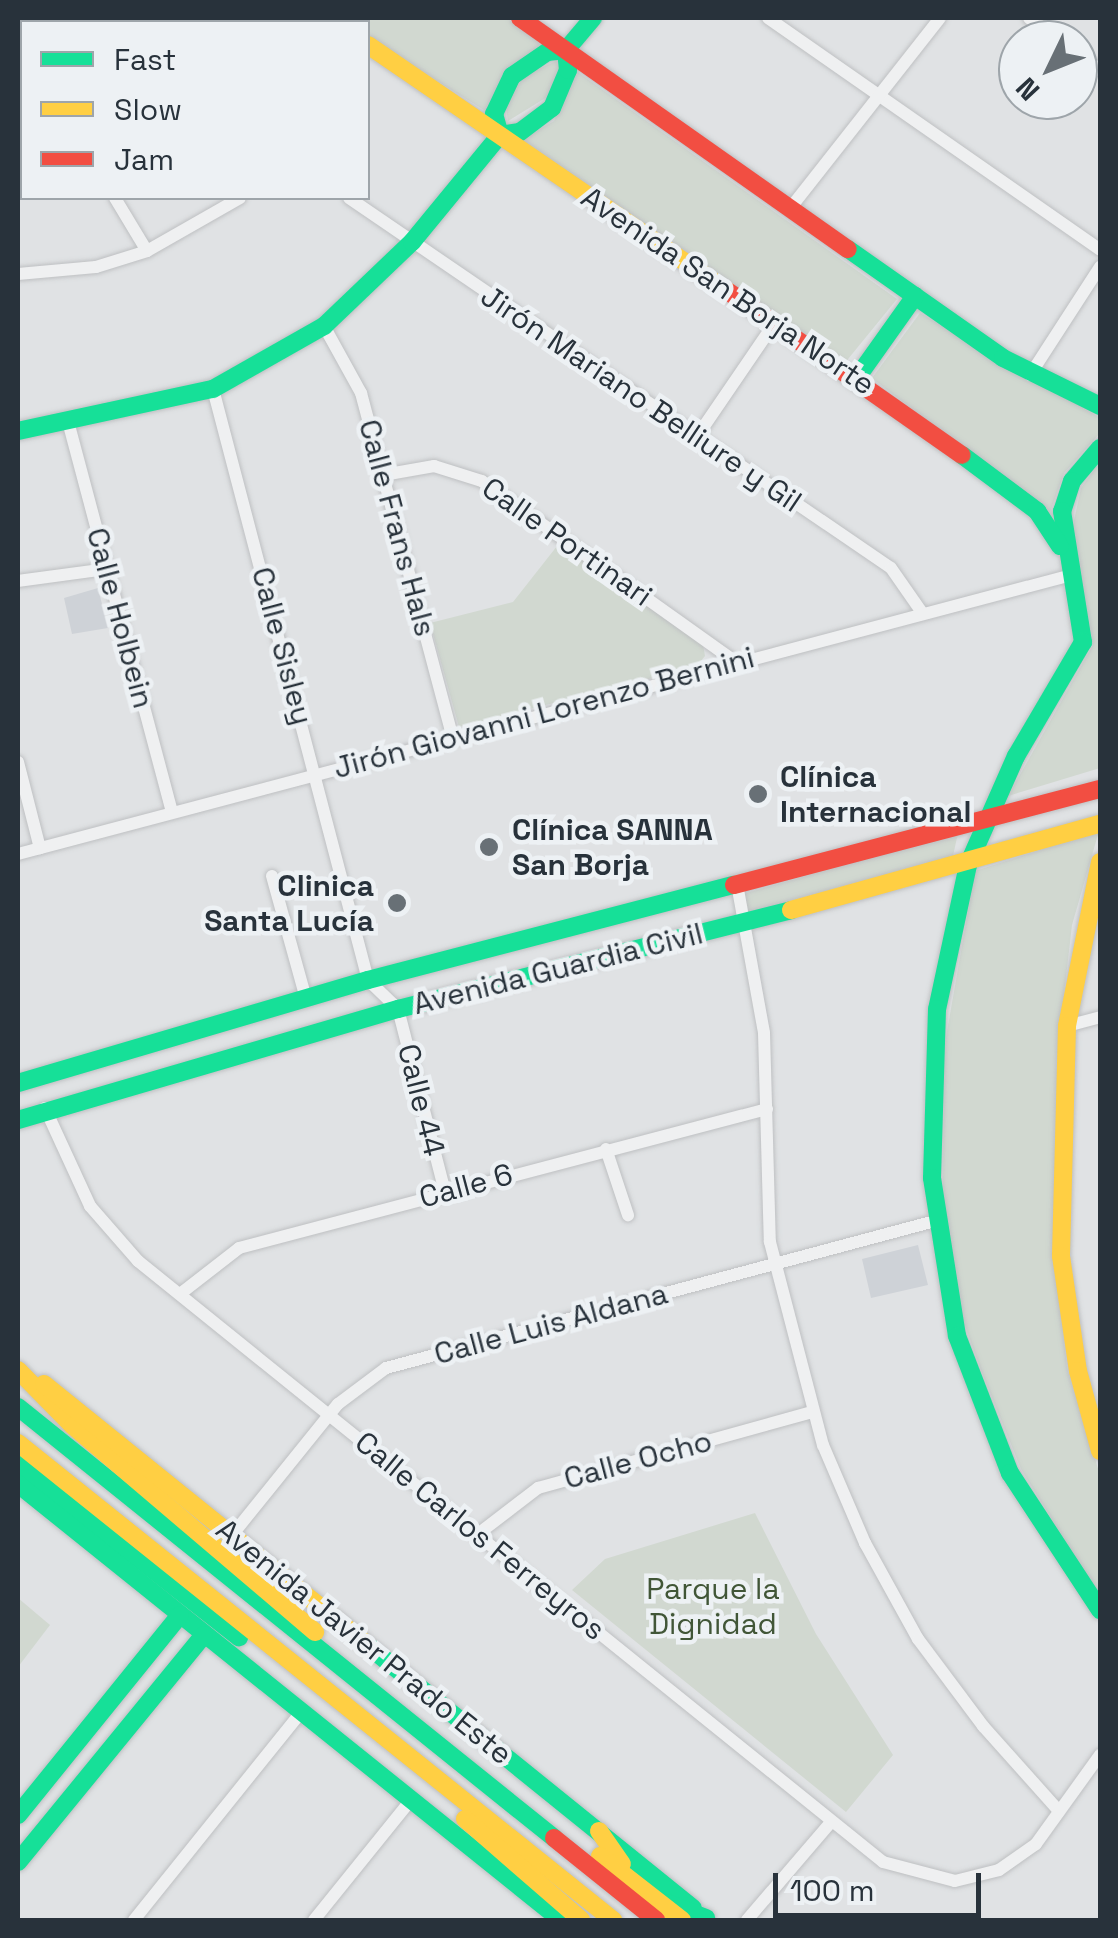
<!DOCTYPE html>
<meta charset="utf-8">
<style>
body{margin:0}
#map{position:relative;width:1118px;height:1938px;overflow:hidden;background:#e0e2e4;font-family:"Space Grotesk",sans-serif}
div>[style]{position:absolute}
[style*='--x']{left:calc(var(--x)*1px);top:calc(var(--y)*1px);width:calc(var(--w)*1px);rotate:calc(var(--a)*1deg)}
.built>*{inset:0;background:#ced2d7}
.green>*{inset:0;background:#d1d8d0}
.roads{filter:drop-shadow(0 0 2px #bec0c2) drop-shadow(0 0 2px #bec0c2)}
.street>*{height:12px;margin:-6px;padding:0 6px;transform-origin:6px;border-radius:6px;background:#eff0f1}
.fast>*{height:18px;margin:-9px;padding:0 9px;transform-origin:9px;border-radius:9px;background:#16e098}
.slow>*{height:18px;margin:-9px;padding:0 9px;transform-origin:9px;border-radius:9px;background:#ffcf43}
.jam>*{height:18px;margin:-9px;padding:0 9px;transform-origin:9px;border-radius:9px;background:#f24e42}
.dots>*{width:28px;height:28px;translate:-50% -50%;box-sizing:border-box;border:5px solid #edf1f4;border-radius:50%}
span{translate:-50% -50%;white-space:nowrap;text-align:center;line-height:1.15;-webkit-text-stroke:9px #edf1f4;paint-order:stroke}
.street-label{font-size:30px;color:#28323b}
.poi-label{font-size:30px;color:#28323b;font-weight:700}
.left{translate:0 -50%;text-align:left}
.right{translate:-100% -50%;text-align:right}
.park-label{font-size:30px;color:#415637}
.frame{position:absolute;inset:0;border:20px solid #28323b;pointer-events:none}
.legend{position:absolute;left:20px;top:20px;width:350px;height:180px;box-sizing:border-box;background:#edf1f4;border:2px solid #9ea5aa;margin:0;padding:12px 18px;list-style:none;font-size:30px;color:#28323b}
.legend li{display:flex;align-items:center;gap:20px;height:50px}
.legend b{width:50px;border:2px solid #9ea5aa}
.north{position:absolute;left:998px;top:20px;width:100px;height:100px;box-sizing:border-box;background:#edf1f4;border:2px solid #9ea5aa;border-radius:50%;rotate:227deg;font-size:28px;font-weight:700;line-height:40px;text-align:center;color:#28323b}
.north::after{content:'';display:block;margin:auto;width:35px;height:45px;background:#687076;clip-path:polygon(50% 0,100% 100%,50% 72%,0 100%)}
.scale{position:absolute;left:773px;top:1873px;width:208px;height:45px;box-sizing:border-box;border:5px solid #28323b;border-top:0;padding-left:12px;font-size:30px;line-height:35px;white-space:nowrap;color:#28323b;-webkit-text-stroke:8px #edf1f4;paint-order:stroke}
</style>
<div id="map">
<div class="built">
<i style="clip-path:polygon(98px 588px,108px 628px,72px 634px,64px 598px)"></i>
<i style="clip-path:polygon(918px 1245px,928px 1285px,871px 1298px,862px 1259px)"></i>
</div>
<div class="green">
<i style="clip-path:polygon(346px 18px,507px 18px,542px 45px,507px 71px,489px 113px,382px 47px,368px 35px,368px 22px)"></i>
<i style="clip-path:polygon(556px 61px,560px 69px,547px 97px,508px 121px,506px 108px,522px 77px)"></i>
<i style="clip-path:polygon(576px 71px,897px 299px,844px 364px,521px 140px,554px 121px)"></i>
<i style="clip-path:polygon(920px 313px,1100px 418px,1100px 433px,1064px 473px,1049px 515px,872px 378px)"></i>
<i style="clip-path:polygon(1100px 462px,1100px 768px,1008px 796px,1093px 645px,1072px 530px,1081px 488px)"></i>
<i style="clip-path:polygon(561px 541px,703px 645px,705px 656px,696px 667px,459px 727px,430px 623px,513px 602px)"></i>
<i style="clip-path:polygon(1099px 831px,1072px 925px,1064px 994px,1053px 1232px,1067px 1368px,1100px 1475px,1100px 1597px,1021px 1469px,981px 1370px,957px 1303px,943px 1201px,944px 1049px,975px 871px)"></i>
<i style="clip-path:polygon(958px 833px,953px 856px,747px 913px,743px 894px)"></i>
<i style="clip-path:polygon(755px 1513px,816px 1634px,893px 1755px,846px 1812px,572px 1590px,605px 1559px)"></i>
<i style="clip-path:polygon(18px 1598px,50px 1625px,18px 1667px)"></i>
</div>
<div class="roads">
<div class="street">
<i style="--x:143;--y:18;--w:6;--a:39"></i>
<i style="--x:768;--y:18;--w:405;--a:34.9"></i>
<i style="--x:1029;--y:18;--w:38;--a:35"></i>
<i style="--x:18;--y:28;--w:13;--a:-51"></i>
<i style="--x:1078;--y:53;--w:28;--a:38"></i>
<i style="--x:18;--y:109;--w:6;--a:45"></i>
<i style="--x:115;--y:198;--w:62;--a:58.9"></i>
<i style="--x:349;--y:198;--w:656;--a:34.32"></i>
<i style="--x:891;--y:568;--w:52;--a:55.1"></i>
<i style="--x:792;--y:206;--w:239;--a:-51.8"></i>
<i style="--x:18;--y:274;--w:78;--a:-5.1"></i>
<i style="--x:96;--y:267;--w:53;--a:-17.4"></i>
<i style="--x:147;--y:251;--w:107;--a:-29.7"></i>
<i style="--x:324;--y:326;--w:77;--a:61.1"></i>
<i style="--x:361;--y:393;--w:355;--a:75.1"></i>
<i style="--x:1030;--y:375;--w:129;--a:-57.1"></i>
<i style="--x:213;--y:389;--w:611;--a:75.3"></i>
<i style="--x:368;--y:980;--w:42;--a:44"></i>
<i style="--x:398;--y:1009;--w:189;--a:75.6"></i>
<i style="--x:69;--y:425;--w:400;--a:75.1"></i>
<i style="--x:696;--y:438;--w:137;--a:-55.7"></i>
<i style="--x:383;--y:475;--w:52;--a:-10"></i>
<i style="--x:434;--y:466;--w:50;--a:17.4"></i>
<i style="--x:482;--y:481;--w:313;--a:35.5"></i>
<i style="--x:18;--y:581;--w:90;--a:-7.7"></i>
<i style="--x:18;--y:762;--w:89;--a:75.7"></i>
<i style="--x:18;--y:854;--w:1090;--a:-14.83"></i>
<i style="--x:272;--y:876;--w:128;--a:74.5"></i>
<i style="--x:737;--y:884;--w:151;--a:79.7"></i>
<i style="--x:764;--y:1033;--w:209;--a:88.4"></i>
<i style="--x:770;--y:1242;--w:210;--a:75.4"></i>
<i style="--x:823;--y:1445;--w:107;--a:66.8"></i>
<i style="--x:865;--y:1543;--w:110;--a:61.1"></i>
<i style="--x:918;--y:1639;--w:109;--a:53.2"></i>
<i style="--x:983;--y:1726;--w:114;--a:48.2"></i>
<i style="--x:1067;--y:1026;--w:34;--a:-15"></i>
<i style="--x:45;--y:1108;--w:108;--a:65.3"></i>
<i style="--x:90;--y:1206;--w:73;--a:48.9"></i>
<i style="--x:138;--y:1261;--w:957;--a:38.89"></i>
<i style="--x:883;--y:1862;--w:74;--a:14.8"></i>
<i style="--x:955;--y:1881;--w:45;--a:-14"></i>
<i style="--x:999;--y:1870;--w:45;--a:-35.1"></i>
<i style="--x:1036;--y:1844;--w:110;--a:-54.3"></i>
<i style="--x:606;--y:1149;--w:70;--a:71.6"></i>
<i style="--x:180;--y:1294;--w:75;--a:-37.9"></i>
<i style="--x:239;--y:1248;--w:546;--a:-14.75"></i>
<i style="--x:233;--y:1534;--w:167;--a:-51.1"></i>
<i style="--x:338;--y:1404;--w:60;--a:-36.9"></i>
<i style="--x:386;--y:1368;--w:568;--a:-14.99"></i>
<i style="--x:478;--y:1534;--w:76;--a:-37.5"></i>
<i style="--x:538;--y:1488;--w:284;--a:-15.5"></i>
<i style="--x:134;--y:1920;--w:267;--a:-51.2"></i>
<i style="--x:314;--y:1920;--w:153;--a:-51.1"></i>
<i style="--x:747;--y:1920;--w:129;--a:-49.4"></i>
</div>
<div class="fast">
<i style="--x:566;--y:50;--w:42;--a:-49.8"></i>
<i style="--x:500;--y:135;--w:22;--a:-106"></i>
<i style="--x:494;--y:114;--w:42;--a:-64.7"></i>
<i style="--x:512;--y:76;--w:42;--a:-34.4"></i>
<i style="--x:547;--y:52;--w:19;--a:-6"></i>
<i style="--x:848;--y:249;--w:189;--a:35.1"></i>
<i style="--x:1003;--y:358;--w:108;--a:26.3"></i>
<i style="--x:856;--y:379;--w:102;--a:-54.6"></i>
<i style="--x:18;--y:431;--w:199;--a:-12.2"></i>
<i style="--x:213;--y:389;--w:128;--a:-29.6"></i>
<i style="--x:324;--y:326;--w:122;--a:-43.7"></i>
<i style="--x:412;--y:242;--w:139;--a:-50.6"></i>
<i style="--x:500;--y:135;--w:20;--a:-9"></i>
<i style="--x:520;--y:132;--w:40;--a:-37"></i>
<i style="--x:552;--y:108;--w:41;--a:-67.2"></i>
<i style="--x:568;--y:70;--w:20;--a:-96"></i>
<i style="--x:1100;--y:448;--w:43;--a:130.3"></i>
<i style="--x:1072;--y:481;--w:32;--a:108"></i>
<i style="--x:1062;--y:511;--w:133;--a:80.9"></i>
<i style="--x:1083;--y:642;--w:132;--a:120.4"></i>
<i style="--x:1016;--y:756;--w:119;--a:113.8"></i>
<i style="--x:968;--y:865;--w:147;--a:102.1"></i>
<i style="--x:937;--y:1009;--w:169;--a:91.7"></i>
<i style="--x:932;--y:1178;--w:160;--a:81"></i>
<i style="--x:957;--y:1336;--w:147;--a:68.9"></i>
<i style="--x:1010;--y:1473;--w:164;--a:56.7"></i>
<i style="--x:962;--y:455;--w:94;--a:36.7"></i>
<i style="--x:1037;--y:511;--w:42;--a:56.7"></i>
<i style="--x:18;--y:1083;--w:365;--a:-16.4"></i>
<i style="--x:368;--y:980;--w:378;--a:-14.6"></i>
<i style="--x:18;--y:1120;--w:396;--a:-16.3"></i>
<i style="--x:398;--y:1009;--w:405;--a:-14.1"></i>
<i style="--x:18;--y:1407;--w:688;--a:38.8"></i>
<i style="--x:18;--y:1464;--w:281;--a:38.1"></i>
<i style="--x:18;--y:1484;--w:696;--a:38.76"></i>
<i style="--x:362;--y:1641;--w:425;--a:38.9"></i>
<i style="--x:18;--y:1815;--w:257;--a:-51"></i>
<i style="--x:18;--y:1862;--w:293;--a:-50.7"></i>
<i style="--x:667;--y:1903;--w:42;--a:21"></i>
</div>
<div class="slow">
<i style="--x:331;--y:18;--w:7;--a:34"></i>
<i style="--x:368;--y:45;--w:437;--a:34.4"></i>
<i style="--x:1100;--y:862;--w:167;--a:101.4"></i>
<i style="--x:1067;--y:1026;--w:230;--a:91.5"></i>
<i style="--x:1061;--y:1256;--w:116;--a:81.6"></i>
<i style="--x:1078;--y:1371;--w:83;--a:74.6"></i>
<i style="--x:791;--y:910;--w:321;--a:-15.6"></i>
<i style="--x:18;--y:1370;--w:78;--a:45.5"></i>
<i style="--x:73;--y:1426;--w:318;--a:40.4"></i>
<i style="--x:44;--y:1384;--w:409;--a:38.9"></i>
<i style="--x:18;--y:1443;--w:763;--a:38.72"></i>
<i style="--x:465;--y:1819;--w:154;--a:41"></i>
<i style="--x:599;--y:1831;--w:40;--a:55.1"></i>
<i style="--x:600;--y:1856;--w:104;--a:38"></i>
</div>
<div class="jam">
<i style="--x:520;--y:18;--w:401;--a:35.2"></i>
<i style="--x:729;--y:292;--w:284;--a:35"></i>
<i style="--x:734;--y:885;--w:378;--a:-14.7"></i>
<i style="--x:554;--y:1838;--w:131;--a:38.8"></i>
</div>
</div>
<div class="dots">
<i style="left:758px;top:794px;background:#687076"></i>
<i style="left:489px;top:847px;background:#687076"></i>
<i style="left:397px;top:903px;background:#687076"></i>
</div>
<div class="street-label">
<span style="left:728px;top:291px;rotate:34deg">Avenida San Borja Norte</span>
<span style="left:641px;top:399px;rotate:34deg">Jirón Mariano Belliure y Gil</span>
<span style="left:397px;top:528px;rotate:75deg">Calle Frans Hals</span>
<span style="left:567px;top:542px;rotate:35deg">Calle Portinari</span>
<span style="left:120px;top:618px;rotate:75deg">Calle Holbein</span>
<span style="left:282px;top:646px;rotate:75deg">Calle Sisley</span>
<span style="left:544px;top:713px;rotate:-15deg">Jirón Giovanni Lorenzo Bernini</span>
<span style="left:558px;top:969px;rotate:-14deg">Avenida Guardia Civil</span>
<span style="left:421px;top:1100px;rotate:76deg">Calle 44</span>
<span style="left:466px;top:1186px;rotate:-15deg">Calle 6</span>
<span style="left:551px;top:1324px;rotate:-15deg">Calle Luis Aldana</span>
<span style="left:638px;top:1460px;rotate:-15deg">Calle Ocho</span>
<span style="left:480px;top:1536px;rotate:39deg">Calle Carlos Ferreyros</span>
<span style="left:364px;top:1642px;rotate:39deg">Avenida Javier Prado Este</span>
</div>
<div class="poi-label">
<span class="left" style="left:780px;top:794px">Clínica<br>Internacional</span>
<span class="left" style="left:512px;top:847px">Clínica SANNA<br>San Borja</span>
<span class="right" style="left:374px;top:903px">Clinica<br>Santa Lucía</span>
</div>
<div class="park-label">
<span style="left:713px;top:1606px">Parque la<br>Dignidad</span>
</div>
<div class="frame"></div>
<ul class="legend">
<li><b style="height:12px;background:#16e098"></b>Fast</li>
<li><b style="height:12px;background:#ffcf43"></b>Slow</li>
<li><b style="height:12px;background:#f24e42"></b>Jam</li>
</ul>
<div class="north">N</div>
<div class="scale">100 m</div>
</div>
